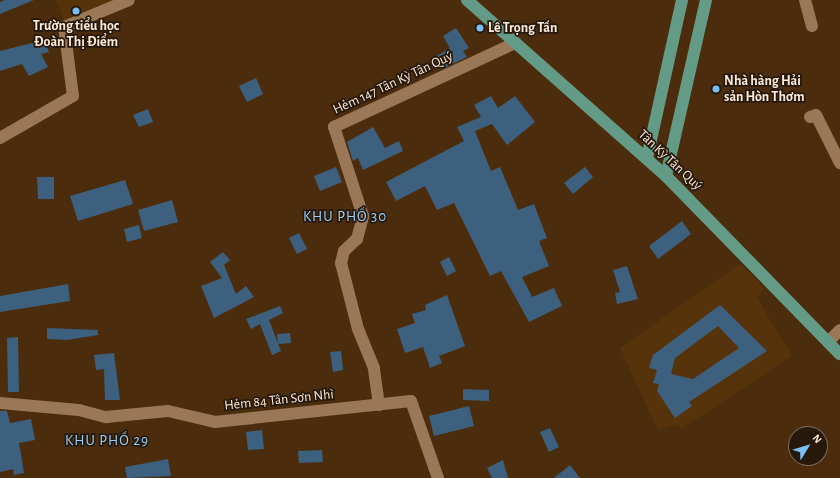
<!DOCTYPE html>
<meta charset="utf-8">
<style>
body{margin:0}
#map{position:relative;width:840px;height:478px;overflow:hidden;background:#4b2d0d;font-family:"Alegreya Sans",sans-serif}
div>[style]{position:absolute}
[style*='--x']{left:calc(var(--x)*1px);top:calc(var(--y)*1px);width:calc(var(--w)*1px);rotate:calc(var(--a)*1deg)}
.built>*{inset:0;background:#57330c}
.building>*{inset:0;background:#3c607d}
.minor>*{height:12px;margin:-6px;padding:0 6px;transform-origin:6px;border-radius:6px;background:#9a7757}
.major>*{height:12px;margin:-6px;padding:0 6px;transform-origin:6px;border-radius:6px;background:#639b86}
.dots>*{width:11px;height:11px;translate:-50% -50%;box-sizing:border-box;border:2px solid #26190c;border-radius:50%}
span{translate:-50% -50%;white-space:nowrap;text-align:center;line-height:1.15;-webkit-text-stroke:3.5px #26190c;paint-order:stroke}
.poi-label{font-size:14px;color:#feead9;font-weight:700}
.left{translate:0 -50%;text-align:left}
.street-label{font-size:14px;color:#feead9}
.neighbourhood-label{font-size:15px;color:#9bcff9;letter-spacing:1px}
.north{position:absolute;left:788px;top:426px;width:40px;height:40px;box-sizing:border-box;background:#26190c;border:1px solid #7c6d5e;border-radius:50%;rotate:52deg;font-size:11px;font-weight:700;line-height:16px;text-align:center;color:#feead9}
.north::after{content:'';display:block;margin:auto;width:14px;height:18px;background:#78bff7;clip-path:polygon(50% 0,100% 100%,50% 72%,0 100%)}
</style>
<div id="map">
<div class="built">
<i style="clip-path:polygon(56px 0,119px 0,65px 22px)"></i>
<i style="clip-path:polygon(740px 264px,764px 288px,757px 298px,792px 356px,681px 429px,678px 424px,658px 430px,620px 348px)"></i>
</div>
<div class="building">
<i style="clip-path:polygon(5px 0,34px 0,0 14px,0 2px)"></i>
<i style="clip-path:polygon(456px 28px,469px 48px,463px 51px,467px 57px,444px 68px,437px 56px,450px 48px,443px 36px)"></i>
<i style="clip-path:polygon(44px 40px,49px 52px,41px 54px,48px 67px,29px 76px,22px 64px,0 71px,0 51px)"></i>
<i style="clip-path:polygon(256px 78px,263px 94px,247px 102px,239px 86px)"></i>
<i style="clip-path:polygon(491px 96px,498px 108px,515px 96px,535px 122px,507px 145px,492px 124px,475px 131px,491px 171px,500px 167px,518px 210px,534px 204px,547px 238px,539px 241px,549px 266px,522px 277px,532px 297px,554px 288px,562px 306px,529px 322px,501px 271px,490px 276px,454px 203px,437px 210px,425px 186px,396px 201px,386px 182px,464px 141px,457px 127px,481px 117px,474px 105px)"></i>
<i style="clip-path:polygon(148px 109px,153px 122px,139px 127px,133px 115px)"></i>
<i style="clip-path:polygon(373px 127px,385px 148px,399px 141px,403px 151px,363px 170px,358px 158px,353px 161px,347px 142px)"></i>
<i style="clip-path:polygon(336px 167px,342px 182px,320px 191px,314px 176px)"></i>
<i style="clip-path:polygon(585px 167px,593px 177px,573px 194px,564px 183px)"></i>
<i style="clip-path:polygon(37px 177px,54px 177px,54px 199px,38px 199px)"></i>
<i style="clip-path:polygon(125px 180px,133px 204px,78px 221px,70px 196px)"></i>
<i style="clip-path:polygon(172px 200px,178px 222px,144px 231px,138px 210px)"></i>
<i style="clip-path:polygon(682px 221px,691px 234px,658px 259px,649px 246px)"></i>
<i style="clip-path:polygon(139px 225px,142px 238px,127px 242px,124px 229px)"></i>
<i style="clip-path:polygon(299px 233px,307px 249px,297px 254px,289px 238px)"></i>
<i style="clip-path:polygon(223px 252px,230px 260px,224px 265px,236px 294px,246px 286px,254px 297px,214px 318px,201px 286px,222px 278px,210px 262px)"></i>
<i style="clip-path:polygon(449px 257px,456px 271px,447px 276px,440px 262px)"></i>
<i style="clip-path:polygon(627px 266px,638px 299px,617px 304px,615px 293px,620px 292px,613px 270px)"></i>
<i style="clip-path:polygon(68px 284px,70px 301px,0 312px,0 296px)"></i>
<i style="clip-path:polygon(447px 295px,465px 346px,439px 356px,442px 363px,430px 368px,423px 347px,405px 353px,397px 329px,415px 323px,412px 314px,426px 310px,425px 305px)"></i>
<i style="clip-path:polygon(evenodd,720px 305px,767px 351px,689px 402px,692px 406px,675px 418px,657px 391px,659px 384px,653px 383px,657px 370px,649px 368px,653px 355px,720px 305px,718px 326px,739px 348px,693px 379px,671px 374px,675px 358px,718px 326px)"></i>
<i style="clip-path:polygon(280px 306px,283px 313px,269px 320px,281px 351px,272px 355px,260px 324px,251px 329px,246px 319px)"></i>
<i style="clip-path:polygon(47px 328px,98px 330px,98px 335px,67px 340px,47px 339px)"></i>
<i style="clip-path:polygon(290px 333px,291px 343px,278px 344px,277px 334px)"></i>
<i style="clip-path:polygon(18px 337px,19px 392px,8px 392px,7px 338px)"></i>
<i style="clip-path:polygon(341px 351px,343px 370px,333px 372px,330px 352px)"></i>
<i style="clip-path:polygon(114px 353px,120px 400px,105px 400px,104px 369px,96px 370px,94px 355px)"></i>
<i style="clip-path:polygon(463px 389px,489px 390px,489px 401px,463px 400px)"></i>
<i style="clip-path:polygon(469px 406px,474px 426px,434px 436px,429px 416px)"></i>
<i style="clip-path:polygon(0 411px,7px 411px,10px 423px,31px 419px,35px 440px,19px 443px,24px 473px,14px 475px,13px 469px,0 472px)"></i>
<i style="clip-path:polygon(550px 428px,559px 447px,549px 452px,540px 432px)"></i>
<i style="clip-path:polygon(262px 430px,264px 449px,248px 450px,246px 432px)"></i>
<i style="clip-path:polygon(322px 450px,323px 462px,299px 463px,298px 451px)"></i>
<i style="clip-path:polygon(168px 459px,171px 476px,127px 478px,125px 467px)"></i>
<i style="clip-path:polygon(503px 460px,508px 478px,492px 478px,487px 468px)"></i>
<i style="clip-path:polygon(570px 465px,580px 478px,554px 478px)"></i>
</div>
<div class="minor">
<i style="--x:805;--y:0;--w:27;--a:75"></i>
<i style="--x:810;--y:117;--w:6;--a:-18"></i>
<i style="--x:816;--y:115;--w:54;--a:63.4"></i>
<i style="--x:0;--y:138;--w:84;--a:-29.9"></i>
<i style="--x:73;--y:96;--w:70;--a:-97.4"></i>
<i style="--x:64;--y:27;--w:70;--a:-22.6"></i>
<i style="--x:828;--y:342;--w:17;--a:-45"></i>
<i style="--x:0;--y:403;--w:79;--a:5.1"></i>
<i style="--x:79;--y:410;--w:28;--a:15"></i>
<i style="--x:106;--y:417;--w:62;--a:-5.5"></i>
<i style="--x:168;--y:411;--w:48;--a:13.2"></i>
<i style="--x:215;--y:422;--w:197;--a:-6.1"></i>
<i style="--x:411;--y:401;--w:82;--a:70.7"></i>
<i style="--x:379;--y:405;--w:37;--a:-98"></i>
<i style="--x:374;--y:368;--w:42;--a:-112.3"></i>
<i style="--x:358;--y:329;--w:68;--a:-104.4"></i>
<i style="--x:341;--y:263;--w:12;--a:-76"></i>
<i style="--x:344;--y:251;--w:18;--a:-43"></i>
<i style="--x:357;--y:239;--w:24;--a:-75"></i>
<i style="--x:363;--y:216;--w:94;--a:-108"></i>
<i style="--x:334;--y:127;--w:200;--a:-24.9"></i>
</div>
<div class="major">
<i style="--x:467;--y:0;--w:266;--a:41.5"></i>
<i style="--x:666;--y:176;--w:249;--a:45.7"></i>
<i style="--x:647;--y:158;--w:162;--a:-77.5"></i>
<i style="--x:666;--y:176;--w:180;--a:-77.2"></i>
</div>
<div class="dots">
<i style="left:76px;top:11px;background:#78bff7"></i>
<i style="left:480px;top:28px;background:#78bff7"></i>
<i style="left:716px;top:89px;background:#78bff7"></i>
</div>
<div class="poi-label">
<span style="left:76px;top:34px">Trường tiểu học<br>Đoàn Thị Điểm</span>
<span class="left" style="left:488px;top:28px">Lê Trọng Tấn</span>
<span class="left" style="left:724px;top:89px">Nhà hàng Hải<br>sản Hòn Thơm</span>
</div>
<div class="street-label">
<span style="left:393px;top:83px;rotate:-25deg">Hẻm 147 Tân Kỳ Tân Quý</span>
<span style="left:670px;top:160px;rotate:43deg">Tân Kỳ Tân Quý</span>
<span style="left:279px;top:400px;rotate:-6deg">Hẻm 84 Tân Sơn Nhì</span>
</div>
<div class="neighbourhood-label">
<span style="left:345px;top:217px">KHU PHỐ 30</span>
<span style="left:107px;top:441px">KHU PHỐ 29</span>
</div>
<div class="north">N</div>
</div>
